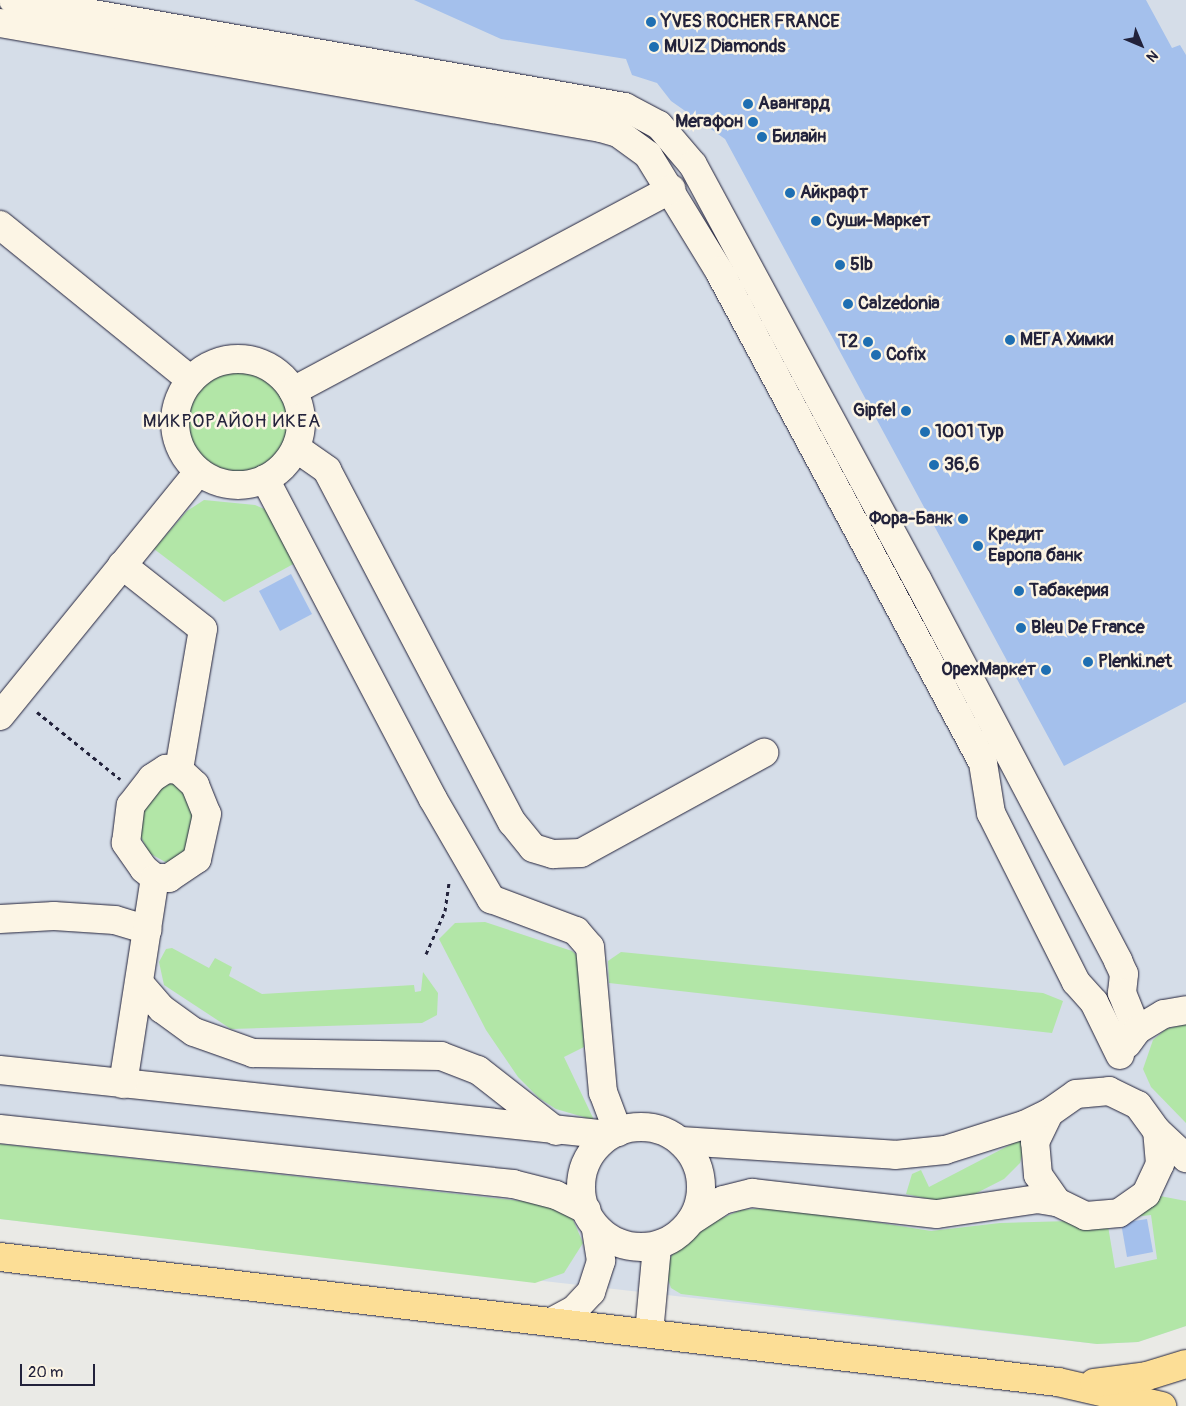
<!DOCTYPE html>
<meta charset="utf-8">
<style>
body{margin:0}
#map{position:relative;width:1186px;height:1406px;overflow:hidden;background:#eaeae6;font-family:Pangolin,sans-serif}
div>[style]{position:absolute}
[style*='--x']{left:calc(var(--x)*1px);top:calc(var(--y)*1px);width:calc(var(--w)*1px);rotate:calc(var(--a)*1deg)}
.built>*{inset:0;background:#d5dde8}
.green>*{inset:0;background:#b2e6a7}
.round{border-radius:50%}
.building>*{inset:0;background:#a4c0ec}
.path>*{height:3px;margin-top:-1.5px;transform-origin:0;background:repeating-linear-gradient(90deg,#22223b 0 4px,transparent 0 8px)}
.roads{filter:drop-shadow(0 0 1px #22223b) drop-shadow(0 0 1px #22223b)}
.minor>*{height:28px;margin:-14px;padding:0 14px;transform-origin:14px;border-radius:14px;background:#fcf5e5}
.minor>.ring{margin:-14px;padding:0;box-sizing:content-box;background:none;border:28px solid #fcf5e5;border-radius:50%}
.major>*{height:28px;margin:-14px;padding:0 14px;transform-origin:14px;border-radius:14px;background:#fcde96}
.dots>*{width:14px;height:14px;translate:-50% -50%;box-sizing:border-box;border:2px solid #fcf5e5;border-radius:50%}
span{translate:-50% -50%;white-space:nowrap;text-align:center;line-height:1.15;-webkit-text-stroke:5px #fcf5e5;paint-order:stroke}
.poi-label{font-size:18px;color:#22223b;font-weight:700}
.left{translate:0 -50%;text-align:left}
.right{translate:-100% -50%;text-align:right}
.neighbourhood-label{font-size:19px;color:#22223b;letter-spacing:1px}
.north{position:absolute;left:1116px;top:20px;width:50px;height:50px;-webkit-text-stroke:4px #fcf5e5;paint-order:stroke;rotate:135deg;font-size:14px;font-weight:700;line-height:20px;text-align:center;color:#22223b}
.north::after{content:'';display:block;margin:auto;width:18px;height:22px;background:#22223b;clip-path:polygon(50% 0,100% 100%,50% 72%,0 100%)}
.scale{position:absolute;left:20px;top:1364px;width:75px;height:22px;box-sizing:border-box;border:2px solid #22223b;border-top:0;padding-left:6px;font-size:15px;line-height:18px;white-space:nowrap;color:#22223b;-webkit-text-stroke:4px #fcf5e5;paint-order:stroke}
</style>
<div id="map">
<div class="built">
<i style="clip-path:polygon(0 0,1186px 0,1186px 1326px,1138px 1342px,1097px 1344px,0 1219px)"></i>
</div>
<div class="green">
<i class="round" style="left:186px;top:369px;width:104px;height:104px"></i>
<i style="clip-path:polygon(204px 500px,255px 505px,269px 511px,297px 562px,224px 602px,154px 549px,187px 511px)"></i>
<i style="clip-path:polygon(174px 781px,198px 806px,187px 852px,169px 864px,149px 853px,138px 831px,142px 814px,162px 784px)"></i>
<i style="clip-path:polygon(485px 922px,572px 951px,580px 958px,584px 1047px,564px 1057px,594px 1120px,556px 1109px,539px 1098px,518px 1077px,486px 1030px,439px 939px,455px 923px)"></i>
<i style="clip-path:polygon(172px 948px,209px 968px,215px 958px,232px 967px,229px 976px,262px 994px,414px 985px,415px 992px,421px 991px,423px 972px,438px 993px,437px 1015px,422px 1023px,231px 1029px,164px 985px,159px 962px,166px 949px)"></i>
<i style="clip-path:polygon(621px 952px,1043px 993px,1063px 1001px,1052px 1033px,609px 983px,608px 961px)"></i>
<i style="clip-path:polygon(1186px 1024px,1186px 1123px,1151px 1087px,1143px 1069px,1153px 1040px,1166px 1029px)"></i>
<i style="clip-path:polygon(1027px 1136px,1020px 1163px,1004px 1179px,961px 1201px,942px 1202px,906px 1194px,912px 1174px,921px 1170px,929px 1187px)"></i>
<i style="clip-path:polygon(0 1144px,540px 1203px,571px 1215px,583px 1243px,564px 1273px,535px 1283px,0 1219px)"></i>
<i style="clip-path:polygon(1160px 1196px,1186px 1201px,1186px 1326px,1138px 1342px,1097px 1344px,681px 1294px,671px 1288px,667px 1276px,668px 1262px,676px 1248px,705px 1225px,741px 1210px,781px 1207px,931px 1231px,1000px 1223px,1107px 1220px,1115px 1268px,1157px 1259px,1151px 1215px,1126px 1218px)"></i>
</div>
<div class="building">
<i style="clip-path:polygon(414px 0,1146px 0,1172px 48px,1180px 45px,1186px 55px,1186px 702px,1064px 766px,725px 139px,671px 101px,657px 83px,632px 75px,626px 59px,501px 39px)"></i>
<i style="clip-path:polygon(291px 574px,312px 614px,280px 631px,259px 591px)"></i>
<i style="clip-path:polygon(1147px 1219px,1153px 1252px,1127px 1257px,1121px 1223px)"></i>
</div>
<div class="path">
<i style="--x:37;--y:712;--w:107;--a:38.9"></i>
<i style="--x:426;--y:954;--w:47;--a:-66.2"></i>
<i style="--x:445;--y:911;--w:29;--a:-82"></i>
</div>
<div class="roads">
<div class="minor">
<i style="--x:13;--y:0;--w:621;--a:9.92"></i>
<i style="--x:625;--y:107;--w:38;--a:28"></i>
<i style="--x:659;--y:125;--w:52;--a:49.6"></i>
<i style="--x:693;--y:165;--w:471;--a:61.6"></i>
<i style="--x:917;--y:579;--w:432;--a:62.2"></i>
<i style="--x:1118;--y:961;--w:14;--a:65"></i>
<i style="--x:1124;--y:974;--w:19;--a:96"></i>
<i style="--x:1122;--y:993;--w:40;--a:68"></i>
<i style="--x:0;--y:23;--w:610;--a:9.91"></i>
<i style="--x:601;--y:128;--w:18;--a:16"></i>
<i style="--x:618;--y:133;--w:37;--a:36"></i>
<i style="--x:648;--y:155;--w:136;--a:58.5"></i>
<i style="--x:719;--y:271;--w:558;--a:61.78"></i>
<i style="--x:983;--y:763;--w:51;--a:80.9"></i>
<i style="--x:991;--y:813;--w:189;--a:63.3"></i>
<i style="--x:1076;--y:982;--w:27;--a:48"></i>
<i style="--x:1094;--y:1002;--w:59;--a:63.9"></i>
<i style="--x:0;--y:225;--w:246;--a:39.1"></i>
<i class="ring" style="left:175px;top:359px;width:98px;height:98px"></i>
<i style="--x:293;--y:391;--w:429;--a:-28.1"></i>
<i style="--x:296;--y:448;--w:38;--a:35"></i>
<i style="--x:327;--y:470;--w:398;--a:62.3"></i>
<i style="--x:512;--y:822;--w:33;--a:51"></i>
<i style="--x:533;--y:848;--w:21;--a:17"></i>
<i style="--x:553;--y:854;--w:28;--a:-2"></i>
<i style="--x:581;--y:853;--w:209;--a:-28.7"></i>
<i style="--x:265;--y:479;--w:361;--a:62.3"></i>
<i style="--x:433;--y:799;--w:116;--a:59.9"></i>
<i style="--x:491;--y:899;--w:91;--a:20.6"></i>
<i style="--x:576;--y:931;--w:21;--a:49"></i>
<i style="--x:590;--y:947;--w:146;--a:84.9"></i>
<i style="--x:603;--y:1092;--w:43;--a:69.4"></i>
<i style="--x:122;--y:565;--w:103;--a:38.3"></i>
<i style="--x:203;--y:629;--w:143;--a:99.7"></i>
<i style="--x:0;--y:716;--w:314;--a:-50.9"></i>
<i style="--x:166;--y:769;--w:13;--a:4"></i>
<i style="--x:179;--y:770;--w:22;--a:43"></i>
<i style="--x:195;--y:785;--w:31;--a:68"></i>
<i style="--x:207;--y:814;--w:46;--a:102.5"></i>
<i style="--x:197;--y:859;--w:34;--a:146"></i>
<i style="--x:169;--y:878;--w:14;--a:180"></i>
<i style="--x:155;--y:878;--w:14;--a:-141"></i>
<i style="--x:144;--y:869;--w:32;--a:-125"></i>
<i style="--x:126;--y:843;--w:38;--a:-83"></i>
<i style="--x:131;--y:805;--w:34;--a:-52"></i>
<i style="--x:152;--y:778;--w:17;--a:-33"></i>
<i style="--x:0;--y:919;--w:54;--a:-3.2"></i>
<i style="--x:54;--y:916;--w:61;--a:3.8"></i>
<i style="--x:115;--y:920;--w:34;--a:17"></i>
<i style="--x:140;--y:984;--w:33;--a:49"></i>
<i style="--x:162;--y:1009;--w:39;--a:36"></i>
<i style="--x:194;--y:1032;--w:63;--a:19.6"></i>
<i style="--x:253;--y:1053;--w:188;--a:0.9"></i>
<i style="--x:441;--y:1056;--w:40;--a:21"></i>
<i style="--x:478;--y:1070;--w:99;--a:38"></i>
<i style="--x:1127;--y:1044;--w:17;--a:-54"></i>
<i style="--x:1137;--y:1030;--w:31;--a:-31"></i>
<i style="--x:1164;--y:1014;--w:22;--a:-10"></i>
<i style="--x:0;--y:1070;--w:612;--a:6.09"></i>
<i style="--x:123;--y:1084;--w:208;--a:-81.2"></i>
<i class="ring" style="left:581px;top:1127px;width:92px;height:92px"></i>
<i style="--x:0;--y:1129;--w:516;--a:6.12"></i>
<i style="--x:513;--y:1184;--w:44;--a:14.3"></i>
<i style="--x:556;--y:1195;--w:34;--a:26"></i>
<i style="--x:681;--y:1141;--w:214;--a:3.7"></i>
<i style="--x:895;--y:1155;--w:50;--a:-5.7"></i>
<i style="--x:945;--y:1150;--w:83;--a:-17.6"></i>
<i style="--x:1024;--y:1125;--w:28;--a:-26"></i>
<i style="--x:1057;--y:1202;--w:33;--a:-125"></i>
<i style="--x:1038;--y:1175;--w:33;--a:-95"></i>
<i style="--x:1035;--y:1142;--w:32;--a:-64"></i>
<i style="--x:1049;--y:1113;--w:33;--a:-35"></i>
<i style="--x:1076;--y:1094;--w:33;--a:-5"></i>
<i style="--x:1109;--y:1091;--w:32;--a:26"></i>
<i style="--x:1138;--y:1105;--w:32;--a:54"></i>
<i style="--x:1157;--y:1131;--w:40;--a:43"></i>
<i style="--x:691;--y:1221;--w:38;--a:-33"></i>
<i style="--x:723;--y:1200;--w:30;--a:-14"></i>
<i style="--x:752;--y:1193;--w:186;--a:6.5"></i>
<i style="--x:937;--y:1214;--w:101;--a:-8.5"></i>
<i style="--x:1037;--y:1199;--w:20;--a:9"></i>
<i style="--x:1057;--y:1202;--w:32;--a:26"></i>
<i style="--x:1086;--y:1216;--w:33;--a:-5"></i>
<i style="--x:1119;--y:1213;--w:33;--a:-35"></i>
<i style="--x:1146;--y:1194;--w:33;--a:-65"></i>
<i style="--x:1160;--y:1164;--w:33;--a:-95"></i>
<i style="--x:551;--y:1322;--w:26;--a:-28"></i>
<i style="--x:574;--y:1310;--w:25;--a:-47"></i>
<i style="--x:591;--y:1292;--w:33;--a:-72"></i>
<i style="--x:601;--y:1261;--w:33;--a:-99"></i>
<i style="--x:649;--y:1333;--w:86;--a:-84.7"></i>
</div>
<div class="major">
<i style="--x:0;--y:1257;--w:1065;--a:6.74"></i>
<i style="--x:1058;--y:1382;--w:107;--a:13"></i>
<i style="--x:1094;--y:1383;--w:53;--a:-7.5"></i>
<i style="--x:1147;--y:1376;--w:41;--a:-17.1"></i>
</div>
</div>
<div class="dots">
<i style="left:651px;top:22px;background:#1f6fb2"></i>
<i style="left:654px;top:47px;background:#1f6fb2"></i>
<i style="left:748px;top:104px;background:#1f6fb2"></i>
<i style="left:753px;top:122px;background:#1f6fb2"></i>
<i style="left:762px;top:137px;background:#1f6fb2"></i>
<i style="left:790px;top:193px;background:#1f6fb2"></i>
<i style="left:816px;top:221px;background:#1f6fb2"></i>
<i style="left:840px;top:265px;background:#1f6fb2"></i>
<i style="left:848px;top:304px;background:#1f6fb2"></i>
<i style="left:1010px;top:340px;background:#1f6fb2"></i>
<i style="left:868px;top:342px;background:#1f6fb2"></i>
<i style="left:876px;top:355px;background:#1f6fb2"></i>
<i style="left:906px;top:411px;background:#1f6fb2"></i>
<i style="left:925px;top:432px;background:#1f6fb2"></i>
<i style="left:934px;top:465px;background:#1f6fb2"></i>
<i style="left:963px;top:519px;background:#1f6fb2"></i>
<i style="left:978px;top:546px;background:#1f6fb2"></i>
<i style="left:1019px;top:591px;background:#1f6fb2"></i>
<i style="left:1021px;top:628px;background:#1f6fb2"></i>
<i style="left:1088px;top:662px;background:#1f6fb2"></i>
<i style="left:1046px;top:670px;background:#1f6fb2"></i>
</div>
<div class="poi-label">
<span class="left" style="left:661px;top:22px">YVES ROCHER FRANCE</span>
<span class="left" style="left:664px;top:47px">MUIZ Diamonds</span>
<span class="left" style="left:758px;top:104px">Авангард</span>
<span class="right" style="left:743px;top:122px">Мегафон</span>
<span class="left" style="left:772px;top:137px">Билайн</span>
<span class="left" style="left:800px;top:193px">Айкрафт</span>
<span class="left" style="left:826px;top:221px">Суши-Маркет</span>
<span class="left" style="left:850px;top:265px">5lb</span>
<span class="left" style="left:858px;top:304px">Calzedonia</span>
<span class="left" style="left:1020px;top:340px">МЕГА Химки</span>
<span class="right" style="left:858px;top:342px">T2</span>
<span class="left" style="left:886px;top:355px">Cofix</span>
<span class="right" style="left:896px;top:411px">Gipfel</span>
<span class="left" style="left:935px;top:432px">1001 Тур</span>
<span class="left" style="left:944px;top:465px">36,6</span>
<span class="right" style="left:953px;top:519px">Фора-Банк</span>
<span class="left" style="left:988px;top:546px">Кредит<br>Европа банк</span>
<span class="left" style="left:1029px;top:591px">Табакерия</span>
<span class="left" style="left:1031px;top:628px">Bleu De France</span>
<span class="left" style="left:1098px;top:662px">Plenki.net</span>
<span class="right" style="left:1036px;top:670px">ОрехМаркет</span>
</div>
<div class="neighbourhood-label">
<span style="left:232px;top:422px">МИКРОРАЙОН ИКЕА</span>
</div>
<div class="north">N</div>
<div class="scale">20 m</div>
</div>
